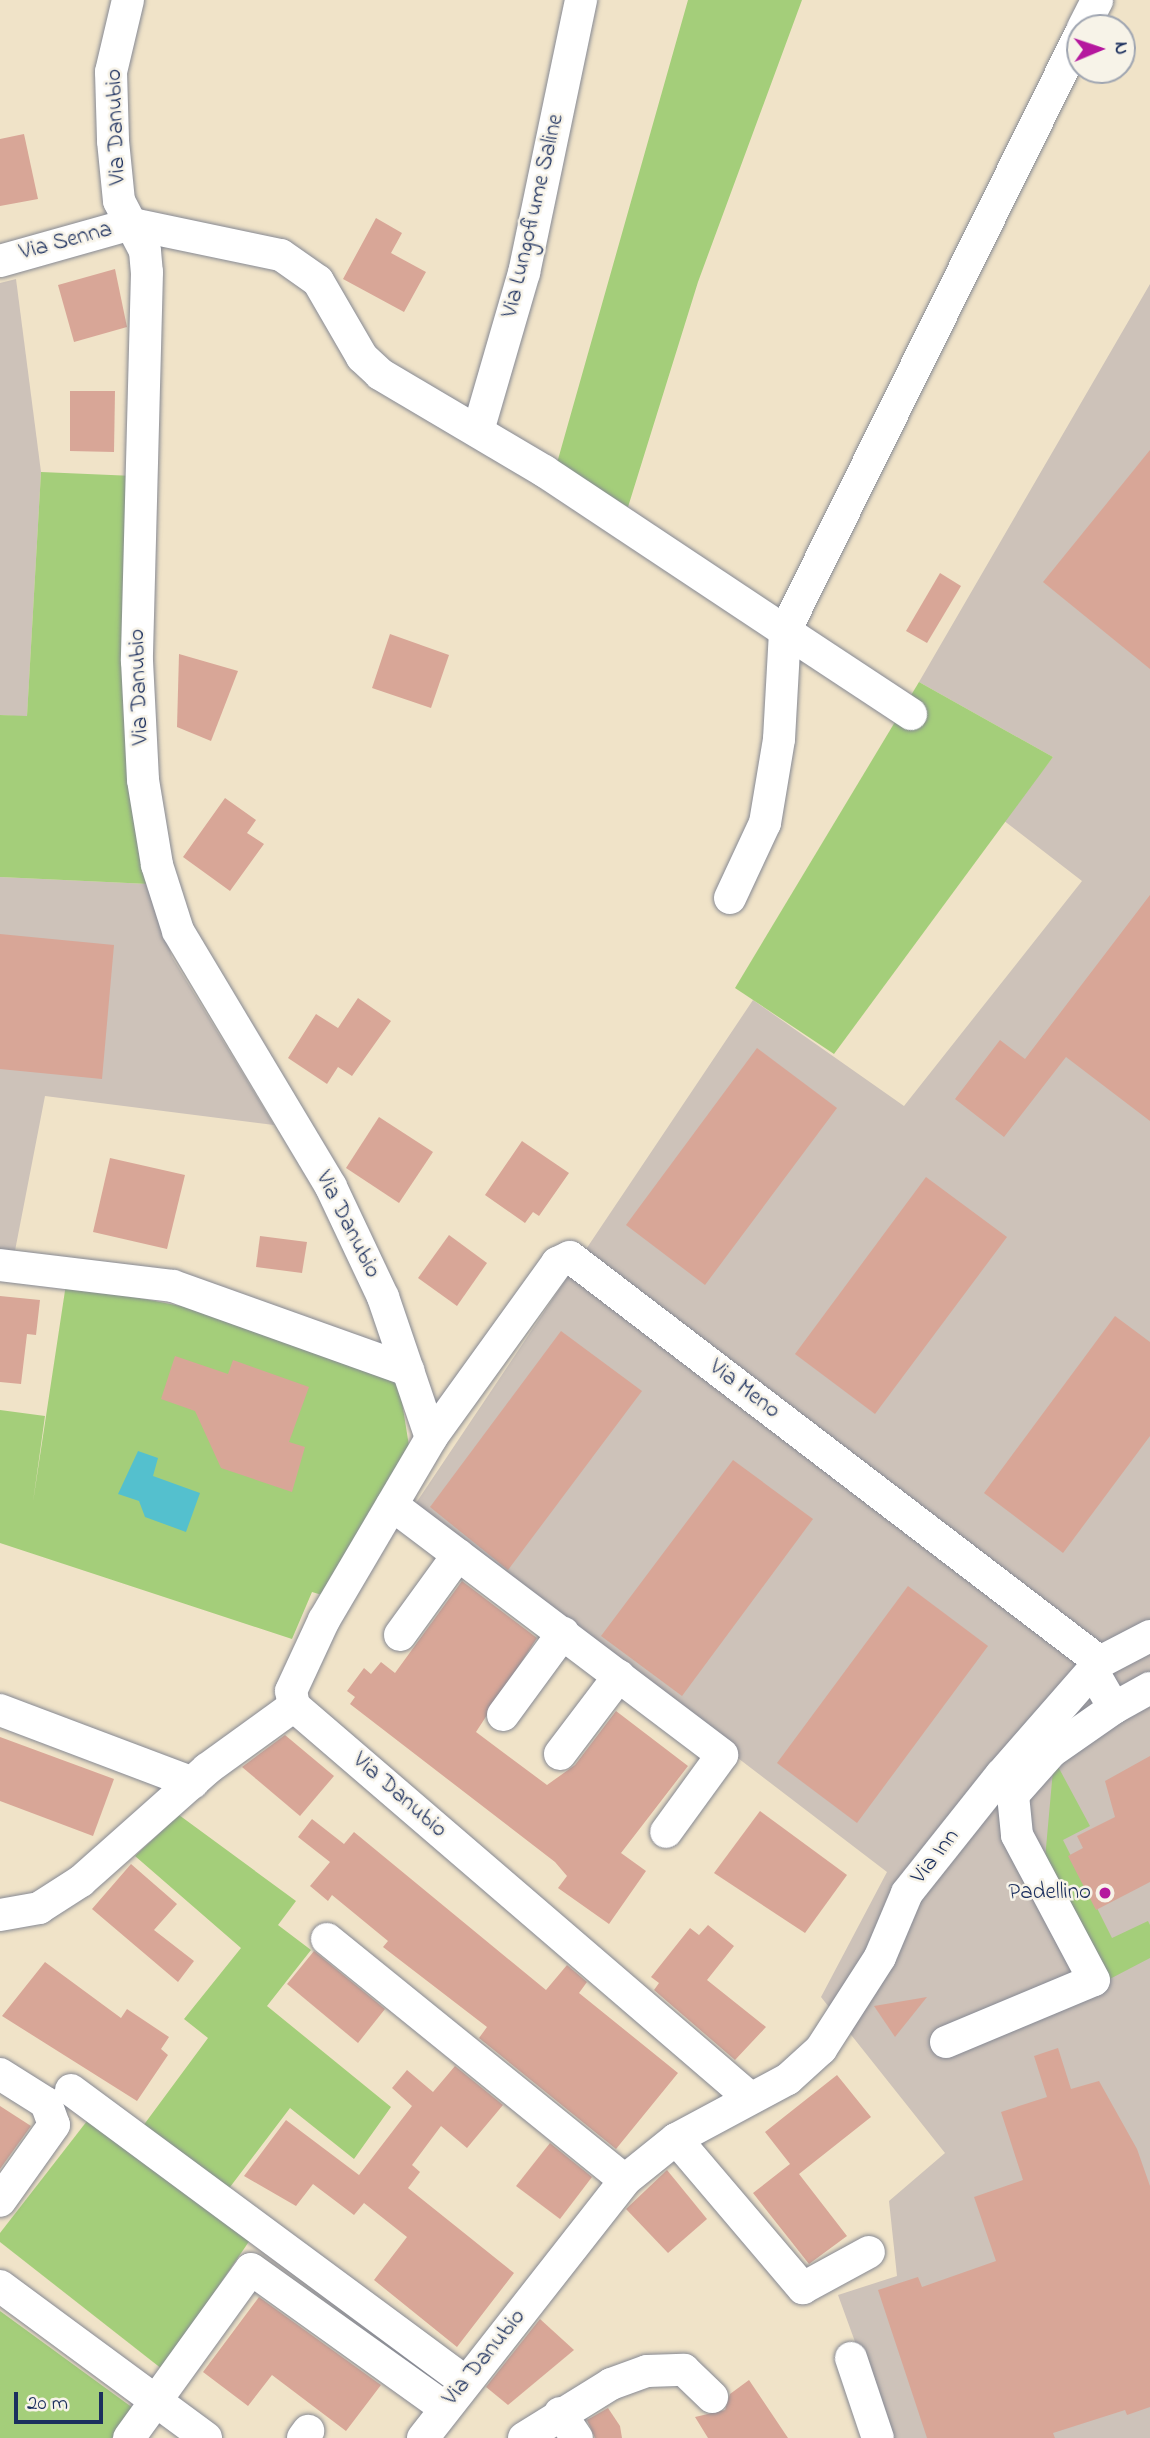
<!DOCTYPE html>
<style>
body{margin:0}
#map{position:relative;width:1150px;height:2438px;overflow:hidden;background:#f0e3c8;font-family:"Indie Flower",sans-serif}
div>[style]{position:absolute}
[style*='--x']{left:calc(var(--x)*1px);top:calc(var(--y)*1px);width:calc(var(--w)*1px);rotate:calc(var(--a)*1deg)}
.industrial>*{inset:0;background:#cdc2b9}
.green>*{inset:0;background:#a4ce7a}
.water>*{inset:0;background:#54c0ce}
.building>*{inset:0;background:#d8a697}
.roads{filter:drop-shadow(0 0 2px #868993) drop-shadow(0 0 2px #868993)}
.minor>*{height:32px;margin:-16px;padding:0 16px;transform-origin:16px;border-radius:16px;background:#fff}
.dots>*{width:19px;height:19px;translate:-50% -50%;box-sizing:border-box;border:4px solid #f7f3e8;border-radius:50%}
span{translate:-50% -50%;white-space:nowrap;text-align:center;line-height:1.15;-webkit-text-stroke:5px #f7f3e8;paint-order:stroke}
.street-label{font-size:23px;color:#1b2f5e}
.poi-label{font-size:23px;color:#1b2f5e}
.right{translate:-100% -50%;text-align:right}
.north{position:absolute;left:1066px;top:14px;width:70px;height:70px;box-sizing:border-box;background:#f7f3e8;border:2px solid #9fa5b1;border-radius:50%;rotate:88deg;font-size:19px;font-weight:700;line-height:28px;text-align:center;color:#1b2f5e}
.north::after{content:'';display:block;margin:auto;width:24px;height:32px;background:#b5179e;clip-path:polygon(50% 0,100% 100%,50% 72%,0 100%)}
.scale{position:absolute;left:14px;top:2392px;width:89px;height:32px;box-sizing:border-box;border:4px solid #1b2f5e;border-top:0;padding-left:9px;font-size:21px;line-height:24px;white-space:nowrap;color:#1b2f5e;-webkit-text-stroke:5px #f7f3e8;paint-order:stroke}
</style>
<div id="map">
<div class="industrial">
<i style="clip-path:polygon(16px 279px,41px 472px,27px 717px,0 715px,0 283px)"></i>
<i style="clip-path:polygon(1150px 284px,1150px 2438px,890px 2438px,838px 2295px,897px 2276px,889px 2201px,945px 2153px,821px 1997px,887px 1872px,412px 1509px,753px 1000px,904px 1106px,1082px 881px,1003px 820px,1053px 757px,919px 682px)"></i>
<i style="clip-path:polygon(0 877px,149px 884px,172px 957px,274px 1125px,45px 1096px,13px 1261px,0 1259px)"></i>
</div>
<div class="green">
<i style="clip-path:polygon(688px 0,802px 0,698px 282px,628px 507px,557px 463px)"></i>
<i style="clip-path:polygon(41px 472px,134px 476px,149px 884px,0 877px,0 715px,27px 716px)"></i>
<i style="clip-path:polygon(919px 682px,1053px 757px,834px 1054px,735px 988px)"></i>
<i style="clip-path:polygon(66px 1284px,207px 1311px,399px 1383px,409px 1446px,322px 1595px,312px 1592px,292px 1639px,0 1543px,0 1410px,45px 1416px,33px 1502px)"></i>
<i style="clip-path:polygon(1054px 1759px,1090px 1826px,1063px 1840px,1112px 1938px,1148px 1921px,1150px 1925px,1150px 1958px,1104px 1982px,1044px 1870px)"></i>
<i style="clip-path:polygon(179px 1815px,296px 1901px,278px 1925px,311px 1950px,267px 2006px,391px 2107px,354px 2159px,290px 2108px,224px 2195px,140px 2130px,208px 2038px,184px 2019px,241px 1948px,135px 1856px)"></i>
<i style="clip-path:polygon(87px 2121px,250px 2240px,162px 2369px,0 2242px,0 2233px)"></i>
<i style="clip-path:polygon(0 2311px,133px 2408px,112px 2438px,0 2438px)"></i>
</div>
<div class="water">
<i style="clip-path:polygon(138px 1451px,158px 1458px,153px 1476px,200px 1493px,186px 1532px,145px 1517px,139px 1501px,118px 1494px)"></i>
</div>
<div class="building">
<i style="clip-path:polygon(24px 134px,38px 199px,0 206px,0 139px)"></i>
<i style="clip-path:polygon(376px 218px,402px 233px,391px 253px,426px 272px,404px 312px,343px 279px)"></i>
<i style="clip-path:polygon(115px 269px,127px 327px,74px 342px,58px 285px)"></i>
<i style="clip-path:polygon(70px 391px,115px 391px,114px 452px,70px 451px)"></i>
<i style="clip-path:polygon(1150px 450px,1150px 669px,1043px 582px)"></i>
<i style="clip-path:polygon(940px 573px,961px 586px,927px 643px,906px 631px)"></i>
<i style="clip-path:polygon(390px 634px,449px 655px,431px 708px,372px 688px)"></i>
<i style="clip-path:polygon(179px 654px,238px 671px,211px 741px,177px 727px)"></i>
<i style="clip-path:polygon(225px 798px,256px 820px,247px 833px,264px 844px,230px 891px,183px 857px)"></i>
<i style="clip-path:polygon(1150px 895px,1150px 1121px,1066px 1057px,1004px 1137px,955px 1099px,1000px 1040px,1025px 1059px)"></i>
<i style="clip-path:polygon(0 934px,114px 945px,102px 1079px,0 1069px)"></i>
<i style="clip-path:polygon(358px 998px,391px 1021px,352px 1076px,338px 1067px,327px 1084px,288px 1058px,316px 1014px,338px 1028px)"></i>
<i style="clip-path:polygon(757px 1048px,837px 1108px,705px 1285px,626px 1225px)"></i>
<i style="clip-path:polygon(379px 1117px,433px 1152px,399px 1203px,346px 1168px)"></i>
<i style="clip-path:polygon(522px 1141px,569px 1173px,539px 1216px,533px 1212px,525px 1223px,485px 1195px)"></i>
<i style="clip-path:polygon(110px 1158px,185px 1175px,167px 1249px,93px 1232px)"></i>
<i style="clip-path:polygon(926px 1177px,1007px 1237px,875px 1414px,795px 1354px)"></i>
<i style="clip-path:polygon(449px 1235px,487px 1263px,457px 1306px,418px 1278px)"></i>
<i style="clip-path:polygon(260px 1236px,307px 1242px,302px 1273px,256px 1267px)"></i>
<i style="clip-path:polygon(0 1296px,40px 1300px,36px 1335px,27px 1334px,21px 1384px,0 1382px)"></i>
<i style="clip-path:polygon(1115px 1316px,1150px 1342px,1150px 1436px,1063px 1553px,984px 1493px)"></i>
<i style="clip-path:polygon(561px 1331px,642px 1391px,508px 1570px,430px 1507px)"></i>
<i style="clip-path:polygon(175px 1356px,228px 1374px,233px 1360px,309px 1387px,289px 1442px,305px 1447px,292px 1492px,221px 1468px,195px 1411px,161px 1399px)"></i>
<i style="clip-path:polygon(733px 1460px,813px 1519px,682px 1696px,601px 1636px)"></i>
<i style="clip-path:polygon(462px 1581px,537px 1638px,476px 1732px,547px 1785px,575px 1765px,616px 1711px,688px 1766px,621px 1853px,646px 1871px,609px 1924px,558px 1888px,567px 1876px,555px 1862px,350px 1704px,355px 1697px,347px 1691px,364px 1668px,371px 1674px,381px 1662px,395px 1673px)"></i>
<i style="clip-path:polygon(908px 1586px,988px 1646px,857px 1823px,777px 1763px)"></i>
<i style="clip-path:polygon(285px 1735px,334px 1776px,300px 1816px,242px 1767px)"></i>
<i style="clip-path:polygon(0 1737px,114px 1779px,93px 1836px,0 1801px)"></i>
<i style="clip-path:polygon(1150px 1756px,1150px 1882px,1096px 1910px,1068px 1856px,1083px 1848px,1077px 1836px,1115px 1817px,1105px 1781px)"></i>
<i style="clip-path:polygon(760px 1811px,847px 1875px,805px 1933px,714px 1873px)"></i>
<i style="clip-path:polygon(312px 1819px,344px 1844px,354px 1832px,546px 1990px,567px 1965px,587px 1982px,579px 1993px,678px 2073px,616px 2149px,479px 2038px,487px 2027px,383px 1947px,388px 1941px,332px 1895px,328px 1901px,310px 1886px,330px 1862px,298px 1837px)"></i>
<i style="clip-path:polygon(131px 1864px,177px 1904px,154px 1930px,194px 1961px,178px 1982px,92px 1909px)"></i>
<i style="clip-path:polygon(708px 1925px,734px 1946px,707px 1980px,766px 2027px,735px 2060px,654px 1990px,659px 1983px,651px 1977px,690px 1928px,699px 1935px)"></i>
<i style="clip-path:polygon(314px 1951px,385px 2009px,358px 2043px,287px 1984px)"></i>
<i style="clip-path:polygon(45px 1962px,121px 2018px,127px 2009px,169px 2037px,161px 2049px,168px 2055px,137px 2101px,2px 2016px)"></i>
<i style="clip-path:polygon(927px 1997px,895px 2037px,874px 2006px)"></i>
<i style="clip-path:polygon(1058px 2048px,1071px 2089px,1099px 2081px,1137px 2149px,1150px 2186px,1150px 2407px,1127px 2415px,1125px 2410px,1053px 2433px,1055px 2438px,927px 2438px,878px 2290px,918px 2277px,922px 2287px,996px 2261px,974px 2197px,1023px 2180px,1001px 2112px,1047px 2097px,1034px 2056px)"></i>
<i style="clip-path:polygon(455px 2066px,503px 2105px,467px 2148px,441px 2126px,412px 2165px,420px 2172px,408px 2188px,514px 2273px,457px 2347px,374px 2280px,407px 2237px,364px 2203px,354px 2215px,313px 2184px,296px 2206px,244px 2176px,286px 2120px,359px 2175px,412px 2106px,392px 2088px,407px 2070px,433px 2092px)"></i>
<i style="clip-path:polygon(837px 2075px,871px 2117px,799px 2174px,847px 2236px,809px 2264px,753px 2193px,790px 2164px,765px 2132px)"></i>
<i style="clip-path:polygon(0 2106px,31px 2126px,0 2169px)"></i>
<i style="clip-path:polygon(550px 2143px,592px 2177px,560px 2219px,516px 2186px)"></i>
<i style="clip-path:polygon(667px 2170px,707px 2219px,668px 2253px,626px 2209px)"></i>
<i style="clip-path:polygon(259px 2297px,381px 2385px,346px 2431px,272px 2375px,248px 2406px,203px 2372px)"></i>
<i style="clip-path:polygon(540px 2319px,574px 2350px,508px 2405px,486px 2387px)"></i>
<i style="clip-path:polygon(749px 2380px,788px 2438px,708px 2438px,695px 2417px,725px 2410px,730px 2394px)"></i>
<i style="clip-path:polygon(608px 2408px,620px 2426px,622px 2438px,595px 2438px,587px 2420px)"></i>
</div>
<div class="roads">
<div class="minor">
<i style="--x:128;--y:0;--w:74;--a:103.3"></i>
<i style="--x:111;--y:72;--w:69;--a:88.3"></i>
<i style="--x:113;--y:141;--w:60;--a:84.3"></i>
<i style="--x:119;--y:201;--w:56;--a:62.5"></i>
<i style="--x:145;--y:251;--w:21;--a:85"></i>
<i style="--x:147;--y:272;--w:389;--a:91.5"></i>
<i style="--x:137;--y:661;--w:119;--a:87.1"></i>
<i style="--x:143;--y:780;--w:86;--a:80.6"></i>
<i style="--x:157;--y:865;--w:69;--a:72.3"></i>
<i style="--x:178;--y:931;--w:298;--a:59.1"></i>
<i style="--x:331;--y:1187;--w:122;--a:64.7"></i>
<i style="--x:383;--y:1297;--w:149;--a:71.2"></i>
<i style="--x:1083;--y:28;--w:31;--a:-63"></i>
<i style="--x:0;--y:261;--w:137;--a:-15.7"></i>
<i style="--x:132;--y:224;--w:152;--a:11.8"></i>
<i style="--x:281;--y:255;--w:45;--a:35.1"></i>
<i style="--x:318;--y:281;--w:88;--a:59.9"></i>
<i style="--x:362;--y:357;--w:25;--a:43"></i>
<i style="--x:380;--y:374;--w:191;--a:30.6"></i>
<i style="--x:544;--y:471;--w:289;--a:33.6"></i>
<i style="--x:785;--y:631;--w:665;--a:-63.67"></i>
<i style="--x:478;--y:431;--w:165;--a:-73.8"></i>
<i style="--x:524;--y:273;--w:279;--a:-78.2"></i>
<i style="--x:730;--y:898;--w:83;--a:-65"></i>
<i style="--x:765;--y:823;--w:85;--a:-80.5"></i>
<i style="--x:779;--y:739;--w:108;--a:-86.8"></i>
<i style="--x:785;--y:631;--w:151;--a:33.4"></i>
<i style="--x:0;--y:1265;--w:174;--a:6.9"></i>
<i style="--x:173;--y:1286;--w:250;--a:19.7"></i>
<i style="--x:392;--y:1505;--w:414;--a:37.1"></i>
<i style="--x:722;--y:1755;--w:95;--a:126"></i>
<i style="--x:400;--y:1635;--w:99;--a:-54.1"></i>
<i style="--x:1114;--y:1708;--w:41;--a:-29.1"></i>
<i style="--x:0;--y:1710;--w:206;--a:20.7"></i>
<i style="--x:503;--y:1715;--w:102;--a:-53.8"></i>
<i style="--x:560;--y:1754;--w:98;--a:-52.9"></i>
<i style="--x:0;--y:1915;--w:40;--a:-10"></i>
<i style="--x:39;--y:1908;--w:50;--a:-32.7"></i>
<i style="--x:81;--y:1881;--w:169;--a:-41.6"></i>
<i style="--x:207;--y:1769;--w:107;--a:-35.9"></i>
<i style="--x:327;--y:1939;--w:383;--a:39"></i>
<i style="--x:946;--y:2042;--w:160;--a:-22.7"></i>
<i style="--x:1094;--y:1980;--w:164;--a:-118"></i>
<i style="--x:1017;--y:1835;--w:40;--a:-95.7"></i>
<i style="--x:1013;--y:1795;--w:57;--a:-48.5"></i>
<i style="--x:1051;--y:1752;--w:77;--a:-34.9"></i>
<i style="--x:1114;--y:1708;--w:38;--a:-120"></i>
<i style="--x:0;--y:2074;--w:54;--a:32.2"></i>
<i style="--x:46;--y:2103;--w:23;--a:70"></i>
<i style="--x:54;--y:2125;--w:93;--a:125.4"></i>
<i style="--x:71;--y:2090;--w:491;--a:36.5"></i>
<i style="--x:750;--y:2098;--w:601;--a:-139.32"></i>
<i style="--x:294;--y:1706;--w:15;--a:-101"></i>
<i style="--x:291;--y:1691;--w:78;--a:-65.1"></i>
<i style="--x:324;--y:1620;--w:211;--a:-59.5"></i>
<i style="--x:431;--y:1438;--w:216;--a:-54.2"></i>
<i style="--x:557;--y:1263;--w:14;--a:-25"></i>
<i style="--x:570;--y:1257;--w:667;--a:37.39"></i>
<i style="--x:676;--y:2139;--w:196;--a:49.6"></i>
<i style="--x:803;--y:2288;--w:75;--a:-28.6"></i>
<i style="--x:0;--y:2286;--w:256;--a:36.4"></i>
<i style="--x:851;--y:2358;--w:84;--a:71.4"></i>
<i style="--x:560;--y:2413;--w:30;--a:56"></i>
<i style="--x:129;--y:2438;--w:208;--a:-54.2"></i>
<i style="--x:251;--y:2269;--w:239;--a:35.6"></i>
<i style="--x:303;--y:2438;--w:9;--a:-54"></i>
<i style="--x:423;--y:2438;--w:328;--a:-51.9"></i>
<i style="--x:625;--y:2180;--w:65;--a:-38.8"></i>
<i style="--x:676;--y:2139;--w:127;--a:-28.2"></i>
<i style="--x:788;--y:2079;--w:45;--a:-42.3"></i>
<i style="--x:821;--y:2049;--w:109;--a:-57.3"></i>
<i style="--x:880;--y:1957;--w:69;--a:-67.1"></i>
<i style="--x:907;--y:1893;--w:151;--a:-51.5"></i>
<i style="--x:1001;--y:1775;--w:150;--a:-48.8"></i>
<i style="--x:1100;--y:1662;--w:56;--a:-27.5"></i>
<i style="--x:524;--y:2438;--w:102;--a:-31.8"></i>
<i style="--x:611;--y:2384;--w:38;--a:-20"></i>
<i style="--x:647;--y:2371;--w:37;--a:-2"></i>
<i style="--x:684;--y:2370;--w:39;--a:44"></i>
</div>
</div>
<div class="dots">
<i style="left:1105px;top:1893px;background:#b5179e"></i>
</div>
<div class="street-label">
<span style="left:117px;top:127px;rotate:-92deg">Via Danubio</span>
<span style="left:534px;top:216px;rotate:-77deg">Via Lungofiume Saline</span>
<span style="left:66px;top:242px;rotate:-15deg">Via Senna</span>
<span style="left:140px;top:687px;rotate:-92deg">Via Danubio</span>
<span style="left:347px;top:1225px;rotate:63deg">Via Danubio</span>
<span style="left:744px;top:1390px;rotate:37deg">Via Meno</span>
<span style="left:399px;top:1796px;rotate:41deg">Via Danubio</span>
<span style="left:936px;top:1857px;rotate:-52deg">Via Inn</span>
<span style="left:485px;top:2358px;rotate:-51deg">Via Danubio</span>
</div>
<div class="poi-label">
<span class="right" style="left:1091px;top:1893px">Padellino</span>
</div>
<div class="north">N</div>
<div class="scale">20 m</div>
</div>
